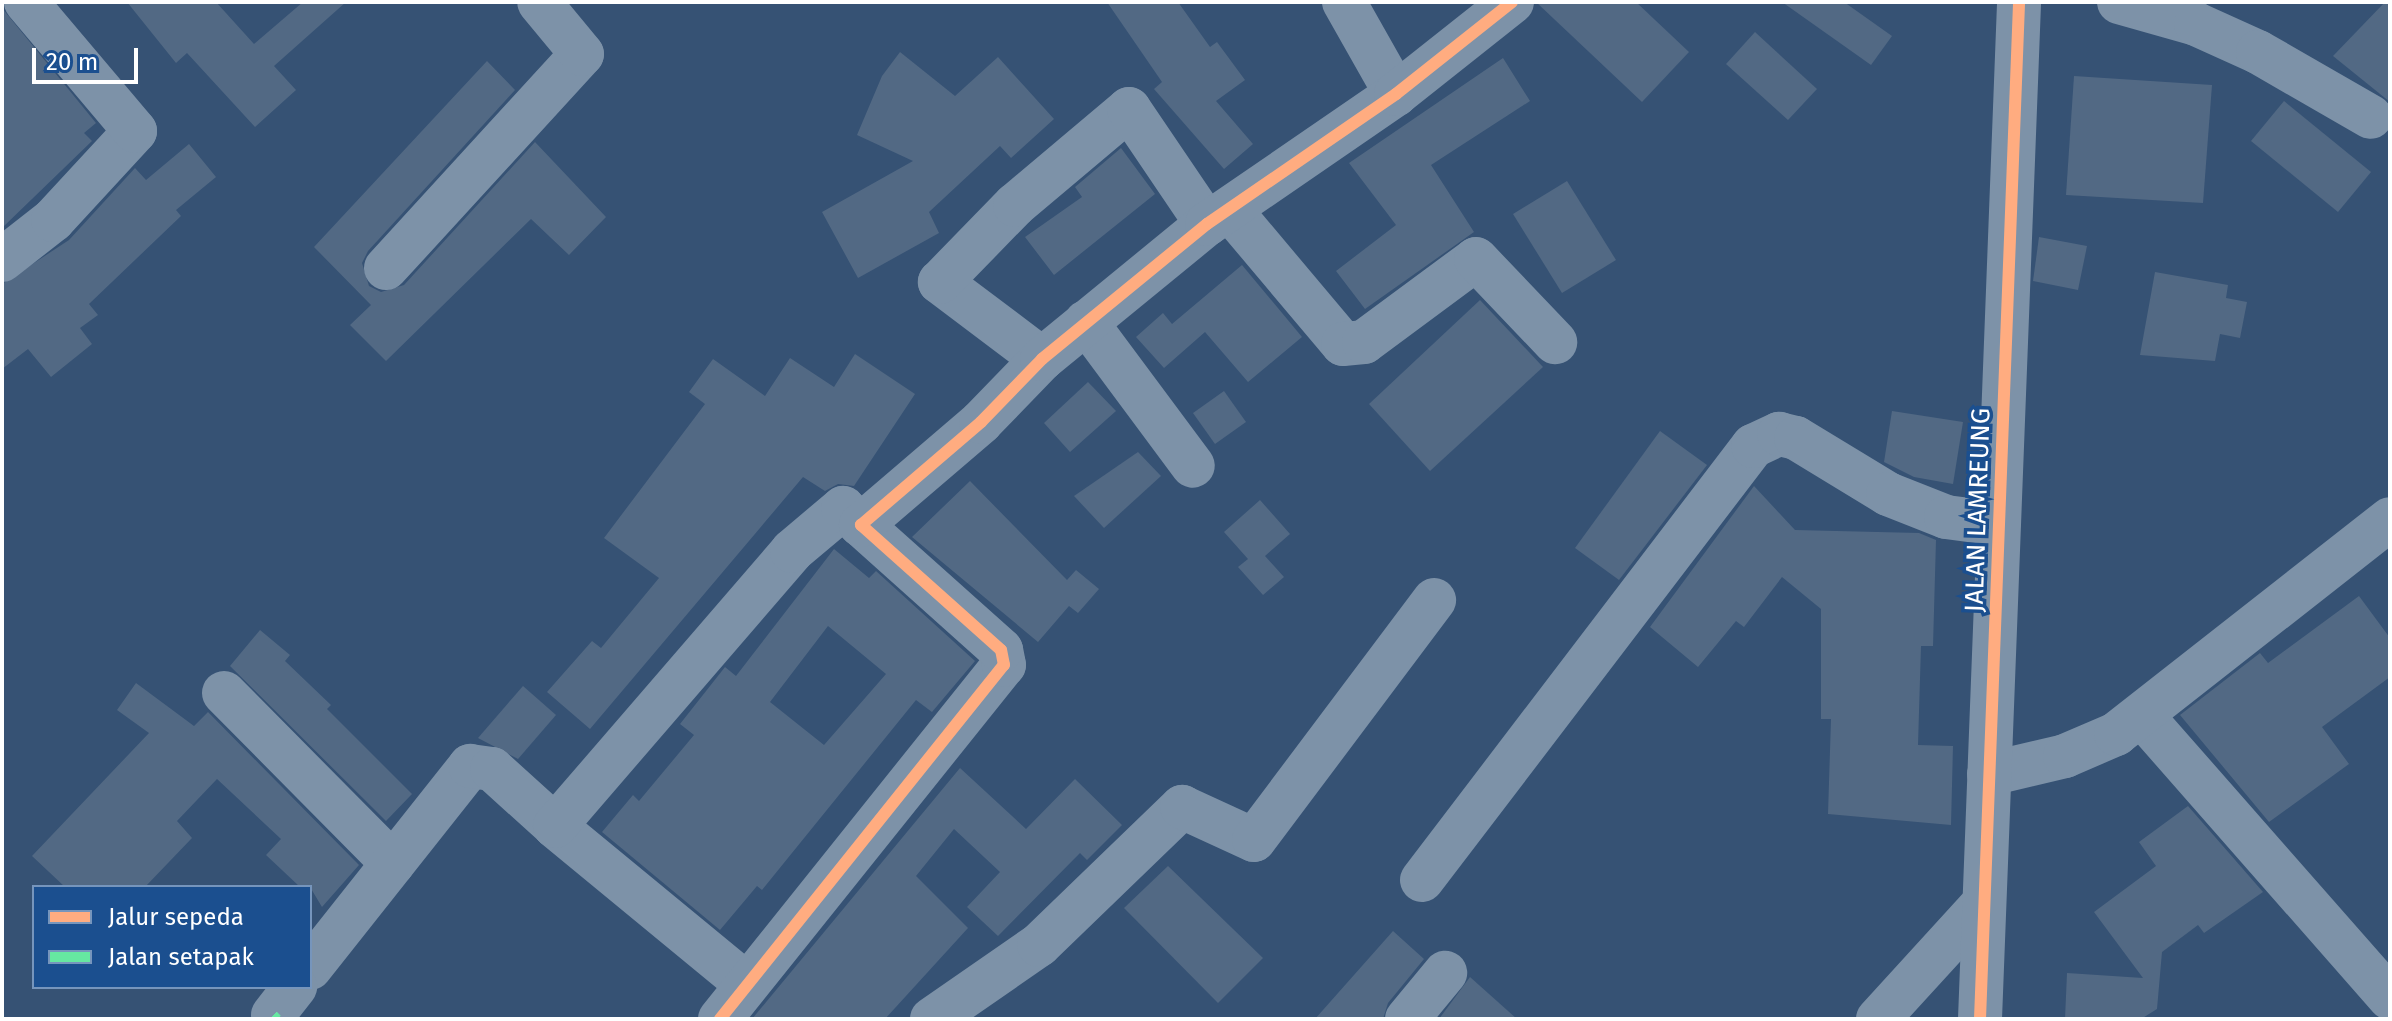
<!DOCTYPE html>
<style>
body{margin:0}
#map{position:relative;width:2392px;height:1021px;overflow:hidden;background:#365274;font-family:"Fira Sans",sans-serif}
div>[style]{position:absolute}
[style*='--x']{left:calc(var(--x)*1px);top:calc(var(--y)*1px);width:calc(var(--w)*1px);rotate:calc(var(--a)*1deg)}
.building>*{inset:0;background:#526984}
.minor>*{height:44px;margin:-22px;padding:0 22px;transform-origin:22px;border-radius:22px;background:#7d92a8}
.quiet>*{height:10px;margin-top:-5px;transform-origin:0;background:repeating-linear-gradient(90deg,#66e7a1 0 20px,transparent 0 30px)}
.cycleway>*{height:12px;margin:-6px;padding:0 6px;transform-origin:6px;border-radius:6px;background:#ffac80}
span{translate:-50% -50%;white-space:nowrap;text-align:center;line-height:1.15;-webkit-text-stroke:7px #1b4f8f;paint-order:stroke}
.street-label{font-size:26px;color:#fff}
.frame{position:absolute;inset:0;border:4px solid #fff;pointer-events:none}
.legend{position:absolute;left:32px;top:885px;width:280px;height:104px;box-sizing:border-box;background:#1b4f8f;border:2px solid #7695bc;margin:0;padding:10px 14px;list-style:none;font-size:24px;color:#fff}
.legend li{display:flex;align-items:center;gap:16px;height:40px}
.legend b{width:40px;border:2px solid #7695bc}
.scale{position:absolute;left:32px;top:48px;width:106px;height:36px;box-sizing:border-box;border:4px solid #fff;border-top:0;padding-left:10px;font-size:24px;line-height:28px;white-space:nowrap;color:#fff;-webkit-text-stroke:6px #1b4f8f;paint-order:stroke}
</style>
<div id="map">
<div class="building">
<i style="clip-path:polygon(127px 2px,216px 2px,254px 44px,303px 2px,346px 2px,274px 66px,296px 90px,255px 127px,187px 53px,176px 63px)"></i>
<i style="clip-path:polygon(1107px 2px,1178px 2px,1210px 47px,1217px 42px,1245px 80px,1216px 101px,1253px 144px,1224px 169px,1154px 89px,1162px 82px)"></i>
<i style="clip-path:polygon(1536px 2px,1636px 2px,1689px 52px,1642px 102px)"></i>
<i style="clip-path:polygon(1782px 2px,1844px 2px,1892px 36px,1871px 65px)"></i>
<i style="clip-path:polygon(2385px 2px,2390px 2px,2390px 102px,2333px 56px)"></i>
<i style="clip-path:polygon(2px 8px,96px 123px,84px 133px,92px 141px,2px 228px)"></i>
<i style="clip-path:polygon(1755px 32px,1817px 89px,1788px 120px,1726px 64px)"></i>
<i style="clip-path:polygon(900px 52px,955px 96px,998px 57px,1054px 119px,1011px 158px,1000px 146px,929px 212px,939px 233px,858px 278px,822px 212px,913px 161px,857px 135px,882px 76px)"></i>
<i style="clip-path:polygon(1503px 58px,1530px 101px,1431px 165px,1474px 232px,1365px 309px,1336px 271px,1396px 225px,1349px 163px)"></i>
<i style="clip-path:polygon(487px 61px,515px 90px,368px 251px,362px 263px,369px 286px,381px 292px,404px 285px,535px 142px,606px 217px,569px 255px,531px 219px,386px 361px,350px 325px,371px 305px,314px 247px)"></i>
<i style="clip-path:polygon(2074px 76px,2212px 85px,2203px 203px,2066px 195px)"></i>
<i style="clip-path:polygon(2284px 101px,2371px 172px,2338px 212px,2251px 141px)"></i>
<i style="clip-path:polygon(189px 144px,216px 177px,176px 210px,181px 216px,89px 304px,98px 315px,80px 328px,92px 344px,51px 377px,28px 349px,2px 369px,2px 284px,69px 240px,135px 168px,146px 180px)"></i>
<i style="clip-path:polygon(1121px 148px,1155px 194px,1054px 275px,1025px 237px,1082px 197px,1075px 187px)"></i>
<i style="clip-path:polygon(1567px 181px,1616px 260px,1562px 293px,1513px 214px)"></i>
<i style="clip-path:polygon(2039px 237px,2087px 246px,2078px 290px,2033px 281px)"></i>
<i style="clip-path:polygon(1242px 265px,1302px 337px,1248px 382px,1205px 332px,1164px 368px,1136px 337px,1163px 313px,1172px 324px)"></i>
<i style="clip-path:polygon(2155px 272px,2228px 285px,2226px 298px,2247px 302px,2240px 338px,2220px 334px,2215px 361px,2140px 355px)"></i>
<i style="clip-path:polygon(1480px 300px,1543px 367px,1430px 471px,1369px 404px)"></i>
<i style="clip-path:polygon(855px 354px,915px 394px,854px 486px,838px 484px,825px 491px,803px 477px,590px 729px,547px 692px,592px 641px,601px 648px,659px 578px,604px 538px,705px 404px,689px 392px,713px 359px,765px 396px,790px 358px,834px 387px)"></i>
<i style="clip-path:polygon(1088px 382px,1116px 411px,1070px 452px,1044px 423px)"></i>
<i style="clip-path:polygon(1224px 391px,1246px 422px,1215px 444px,1193px 413px)"></i>
<i style="clip-path:polygon(1892px 411px,1963px 422px,1953px 484px,1914px 477px,1884px 462px)"></i>
<i style="clip-path:polygon(1660px 431px,1707px 465px,1619px 580px,1575px 548px)"></i>
<i style="clip-path:polygon(1138px 452px,1161px 476px,1104px 528px,1074px 496px)"></i>
<i style="clip-path:polygon(970px 481px,1067px 580px,1076px 570px,1099px 589px,1078px 613px,1069px 606px,1038px 642px,912px 537px)"></i>
<i style="clip-path:polygon(1754px 486px,1795px 530px,1919px 533px,1936px 540px,1933px 646px,1921px 646px,1918px 745px,1953px 746px,1951px 825px,1828px 814px,1831px 719px,1821px 719px,1821px 609px,1782px 577px,1744px 627px,1736px 621px,1698px 667px,1650px 627px)"></i>
<i style="clip-path:polygon(1260px 500px,1290px 534px,1265px 556px,1284px 577px,1263px 595px,1238px 567px,1248px 559px,1224px 532px)"></i>
<i style="clip-path:polygon(evenodd,834px 549px,869px 578px,876px 571px,975px 661px,932px 712px,916px 700px,762px 890px,757px 886px,720px 930px,602px 832px,633px 795px,639px 801px,694px 735px,680px 724px,725px 667px,736px 676px,834px 549px,828px 626px,886px 674px,824px 745px,770px 702px,828px 626px)"></i>
<i style="clip-path:polygon(2359px 596px,2390px 638px,2390px 677px,2322px 727px,2349px 764px,2269px 822px,2180px 715px,2260px 653px,2268px 663px)"></i>
<i style="clip-path:polygon(260px 630px,290px 655px,285px 661px,331px 705px,327px 709px,412px 794px,386px 821px,230px 666px)"></i>
<i style="clip-path:polygon(136px 683px,194px 726px,208px 712px,359px 865px,322px 907px,310px 887px,300px 887px,266px 855px,281px 839px,217px 779px,177px 821px,192px 838px,145px 887px,65px 887px,32px 856px,149px 733px,117px 710px)"></i>
<i style="clip-path:polygon(523px 686px,556px 715px,518px 759px,478px 738px)"></i>
<i style="clip-path:polygon(960px 768px,1026px 829px,1075px 779px,1122px 825px,1087px 860px,1080px 853px,998px 936px,967px 907px,1000px 872px,954px 829px,916px 876px,968px 928px,885px 1019px,752px 1019px)"></i>
<i style="clip-path:polygon(2188px 806px,2263px 892px,2204px 933px,2198px 925px,2162px 952px,2157px 1009px,2141px 1019px,2065px 1019px,2067px 973px,2143px 978px,2094px 912px,2156px 866px,2139px 842px)"></i>
<i style="clip-path:polygon(1168px 866px,1263px 958px,1218px 1003px,1124px 908px)"></i>
<i style="clip-path:polygon(1393px 931px,1424px 959px,1388px 1003px,1383px 1019px,1315px 1019px)"></i>
<i style="clip-path:polygon(1470px 977px,1517px 1019px,1439px 1019px)"></i>
</div>
<div class="minor">
<i style="--x:1344;--y:2;--w:106;--a:60.5"></i>
<i style="--x:2119;--y:2;--w:80;--a:15.9"></i>
<i style="--x:2196;--y:24;--w:68;--a:24.3"></i>
<i style="--x:2258;--y:52;--w:130;--a:29.9"></i>
<i style="--x:1230;--y:210;--w:175;--a:49.9"></i>
<i style="--x:1343;--y:344;--w:21;--a:-5"></i>
<i style="--x:1364;--y:342;--w:139;--a:-36.5"></i>
<i style="--x:1476;--y:259;--w:115;--a:46.4"></i>
<i style="--x:2;--y:260;--w:65;--a:-38.1"></i>
<i style="--x:53;--y:220;--w:121;--a:-47.3"></i>
<i style="--x:135;--y:131;--w:169;--a:-130.2"></i>
<i style="--x:386;--y:268;--w:290;--a:-47.5"></i>
<i style="--x:582;--y:54;--w:67;--a:-129.6"></i>
<i style="--x:1086;--y:322;--w:179;--a:53.4"></i>
<i style="--x:1042;--y:359;--w:128;--a:-143"></i>
<i style="--x:940;--y:282;--w:107;--a:-45.8"></i>
<i style="--x:1015;--y:205;--w:149;--a:-40.1"></i>
<i style="--x:1129;--y:109;--w:139;--a:55.9"></i>
<i style="--x:224;--y:693;--w:240;--a:45.3"></i>
<i style="--x:2143;--y:717;--w:374;--a:48.7"></i>
<i style="--x:1989;--y:774;--w:78;--a:-13.3"></i>
<i style="--x:2065;--y:756;--w:56;--a:-23.3"></i>
<i style="--x:2116;--y:734;--w:348;--a:-38.1"></i>
<i style="--x:1422;--y:880;--w:546;--a:-52.67"></i>
<i style="--x:1753;--y:446;--w:29;--a:-25"></i>
<i style="--x:1779;--y:434;--w:17;--a:13"></i>
<i style="--x:1796;--y:438;--w:108;--a:31.3"></i>
<i style="--x:1888;--y:494;--w:62;--a:21.6"></i>
<i style="--x:1946;--y:517;--w:53;--a:7.5"></i>
<i style="--x:310;--y:968;--w:258;--a:-51.6"></i>
<i style="--x:470;--y:766;--w:22;--a:8"></i>
<i style="--x:492;--y:769;--w:85;--a:42.1"></i>
<i style="--x:744;--y:982;--w:245;--a:-140.5"></i>
<i style="--x:555;--y:826;--w:363;--a:-49.2"></i>
<i style="--x:792;--y:551;--w:67;--a:-40.1"></i>
<i style="--x:843;--y:508;--w:25;--a:43"></i>
<i style="--x:273;--y:1015;--w:36;--a:-52"></i>
<i style="--x:720;--y:1019;--w:454;--a:-51.3"></i>
<i style="--x:1004;--y:665;--w:15;--a:-101"></i>
<i style="--x:1001;--y:650;--w:188;--a:-138.2"></i>
<i style="--x:861;--y:525;--w:158;--a:-40.6"></i>
<i style="--x:981;--y:422;--w:88;--a:-45.9"></i>
<i style="--x:1042;--y:359;--w:213;--a:-39.3"></i>
<i style="--x:1207;--y:224;--w:229;--a:-34.5"></i>
<i style="--x:1396;--y:94;--w:148;--a:-38.4"></i>
<i style="--x:932;--y:1019;--w:130;--a:-34.7"></i>
<i style="--x:1039;--y:945;--w:199;--a:-44"></i>
<i style="--x:1182;--y:807;--w:79;--a:24.6"></i>
<i style="--x:1254;--y:840;--w:300;--a:-53.1"></i>
<i style="--x:1407;--y:1019;--w:60;--a:-50.4"></i>
<i style="--x:1878;--y:1019;--w:156;--a:-47.6"></i>
<i style="--x:1980;--y:1019;--w:1018;--a:-87.8"></i>
</div>
<div class="quiet">
<i style="--x:273;--y:1015;--w:6;--a:45"></i>
</div>
<div class="cycleway">
<i style="--x:720;--y:1019;--w:454;--a:-51.3"></i>
<i style="--x:1004;--y:665;--w:15;--a:-101"></i>
<i style="--x:1001;--y:650;--w:188;--a:-138.2"></i>
<i style="--x:861;--y:525;--w:158;--a:-40.6"></i>
<i style="--x:981;--y:422;--w:88;--a:-45.9"></i>
<i style="--x:1042;--y:359;--w:213;--a:-39.3"></i>
<i style="--x:1207;--y:224;--w:229;--a:-34.5"></i>
<i style="--x:1396;--y:94;--w:148;--a:-38.4"></i>
<i style="--x:1980;--y:1019;--w:1018;--a:-87.8"></i>
</div>
<div class="street-label">
<span style="left:1978px;top:510px;rotate:-88deg">JALAN LAMREUNG</span>
</div>
<div class="frame"></div>
<ul class="legend">
<li><b style="height:10px;background:#ffac80"></b>Jalur sepeda</li>
<li><b style="height:10px;background:#66e7a1"></b>Jalan setapak</li>
</ul>
<div class="scale">20 m</div>
</div>
